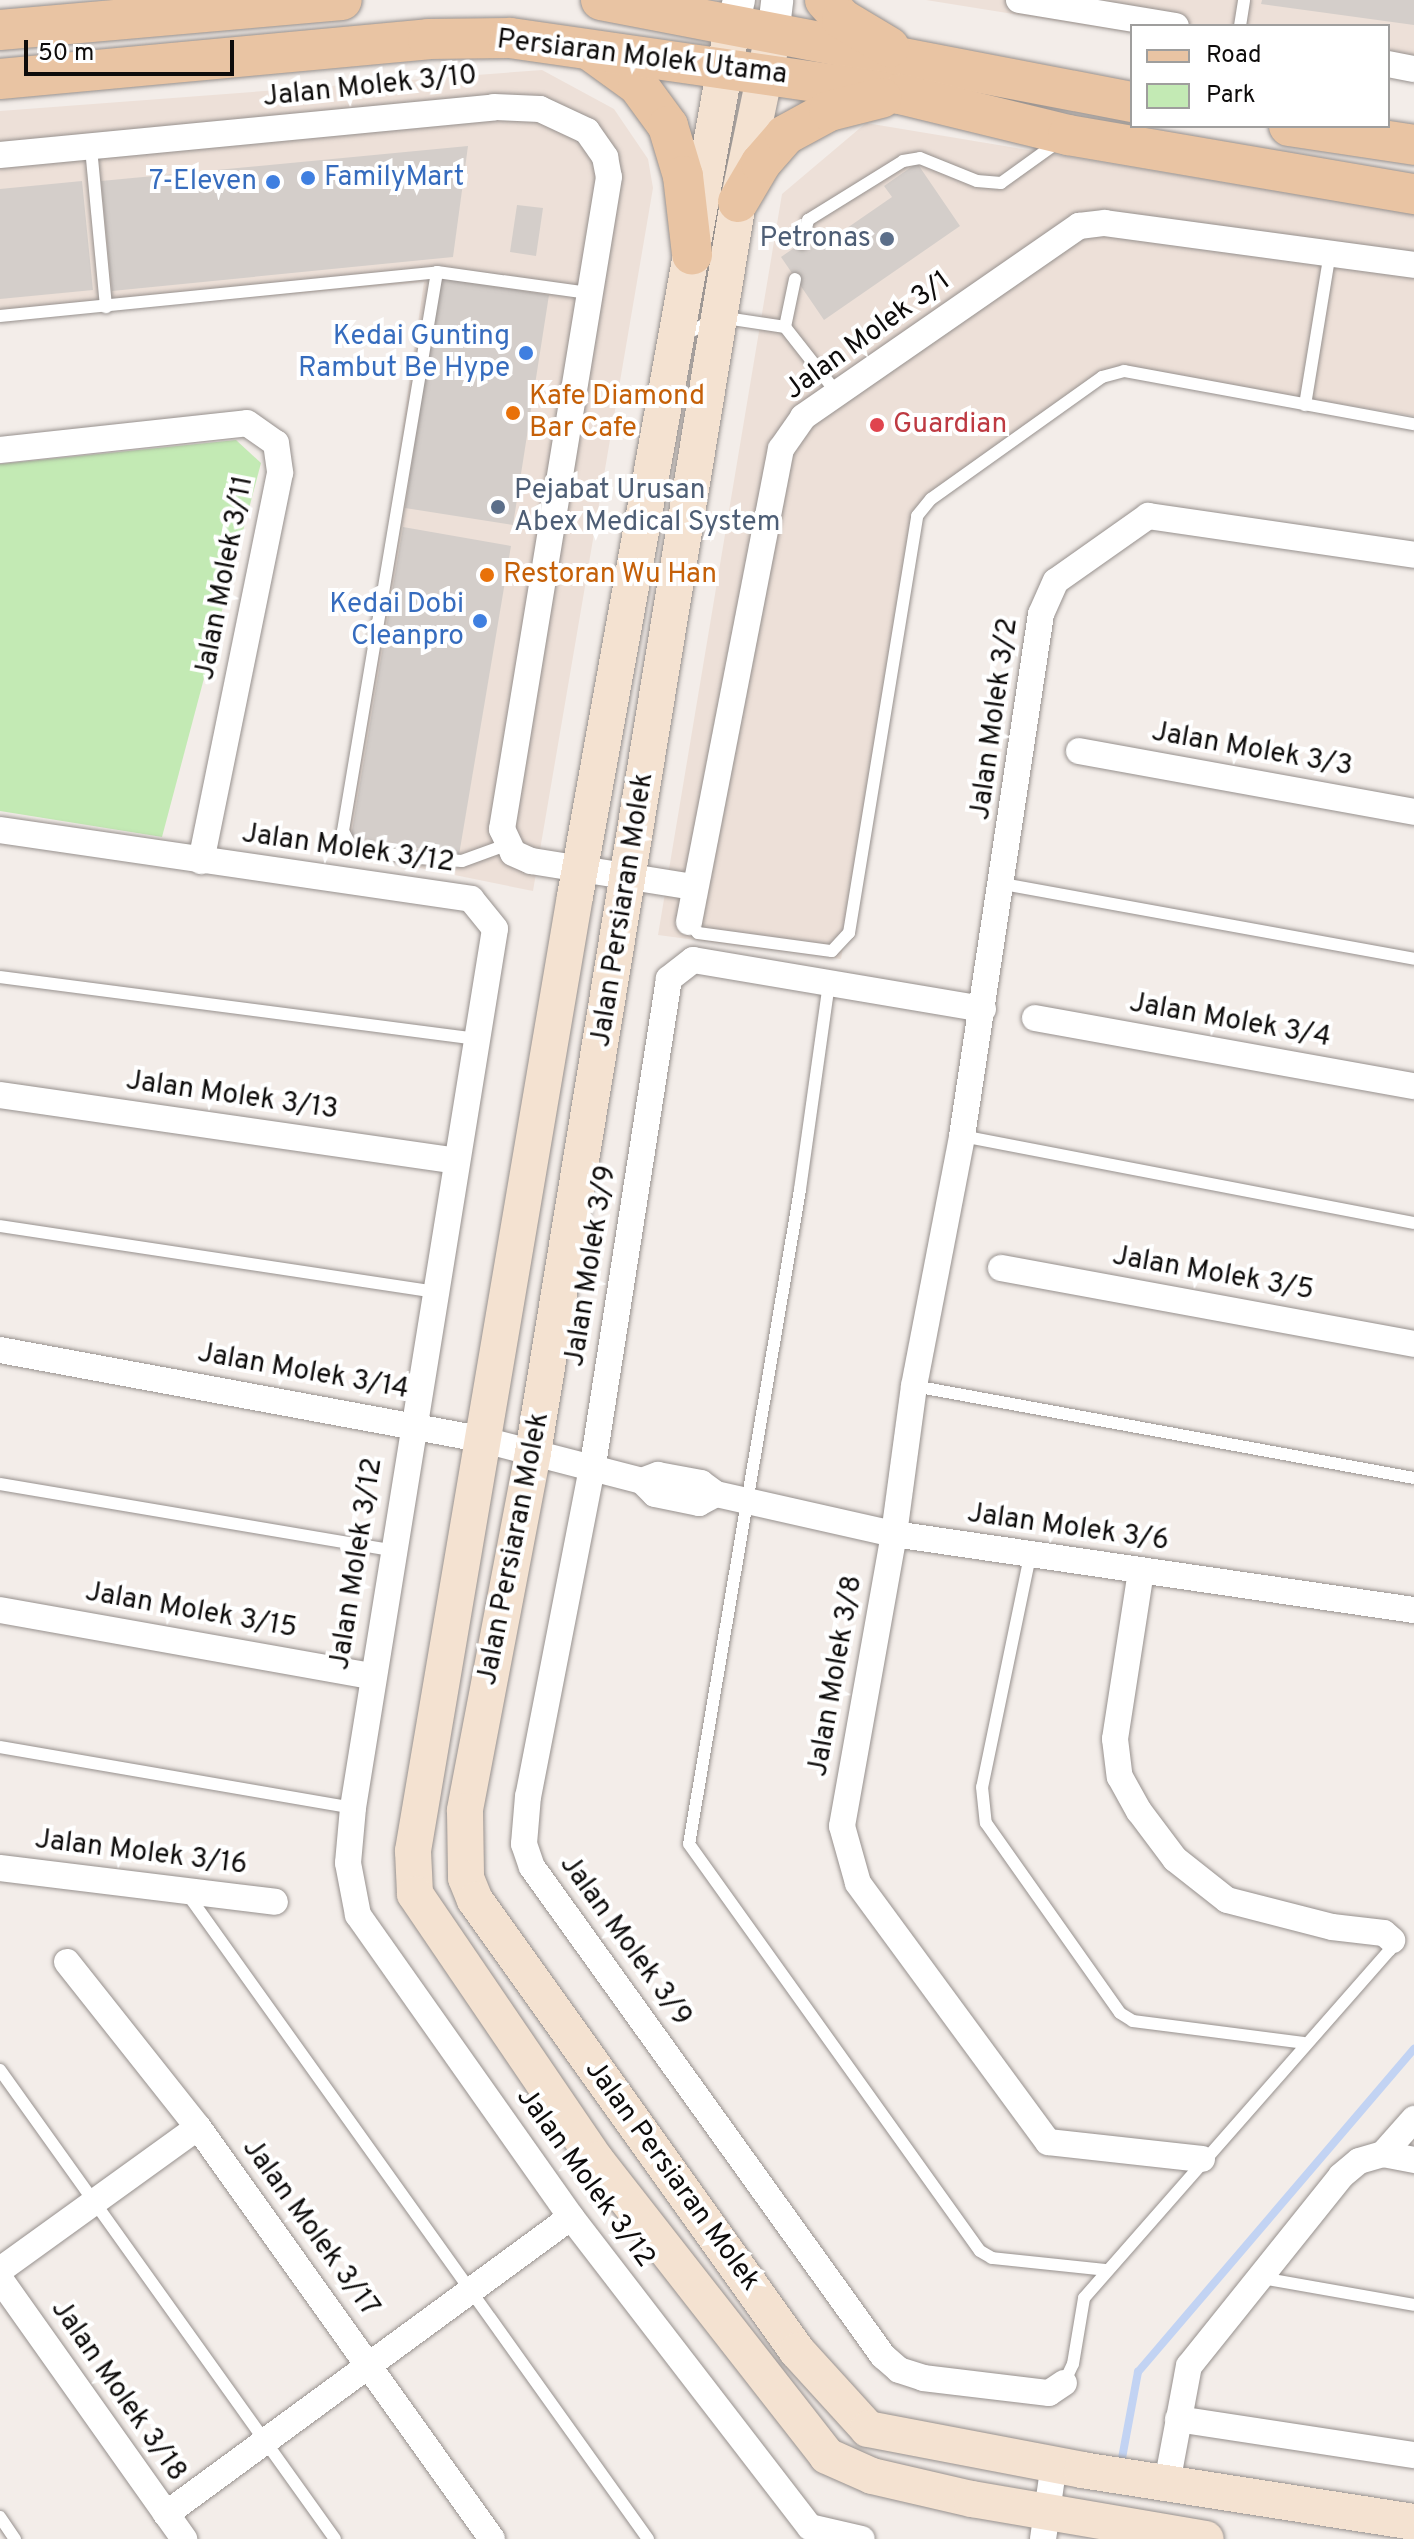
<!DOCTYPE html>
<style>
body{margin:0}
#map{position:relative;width:1414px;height:2539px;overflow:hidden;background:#f3ede9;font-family:Overpass,sans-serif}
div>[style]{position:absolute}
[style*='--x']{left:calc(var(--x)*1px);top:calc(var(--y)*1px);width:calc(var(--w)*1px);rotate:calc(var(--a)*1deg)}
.built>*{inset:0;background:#ede0d8}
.green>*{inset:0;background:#c3eab4}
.stream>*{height:8px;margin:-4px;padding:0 4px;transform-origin:4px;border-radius:4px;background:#c2d3f3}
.building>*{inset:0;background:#d4ceca}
.roads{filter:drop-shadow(0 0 2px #97918e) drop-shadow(0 0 2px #97918e)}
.service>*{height:12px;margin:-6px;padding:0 6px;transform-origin:6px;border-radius:6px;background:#fff}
.minor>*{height:26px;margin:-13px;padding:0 13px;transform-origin:13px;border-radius:13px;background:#fff}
.tertiary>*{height:32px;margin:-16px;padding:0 16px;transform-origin:16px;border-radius:16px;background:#fff}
.secondary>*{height:36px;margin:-18px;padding:0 18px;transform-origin:18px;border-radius:18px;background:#f4e2d1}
.primary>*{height:40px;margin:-20px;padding:0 20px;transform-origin:20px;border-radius:20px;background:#e9c4a3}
.dots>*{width:22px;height:22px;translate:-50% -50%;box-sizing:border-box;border:4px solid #fff;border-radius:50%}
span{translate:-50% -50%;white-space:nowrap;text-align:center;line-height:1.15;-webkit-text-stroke:8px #fff;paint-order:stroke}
.street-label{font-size:28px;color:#0e0c0b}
.shop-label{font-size:28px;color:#366cbe}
.left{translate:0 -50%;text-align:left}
.right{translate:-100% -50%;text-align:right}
.service-label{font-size:28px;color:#4e5e75}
.food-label{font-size:28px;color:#c56008}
.health-label{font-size:28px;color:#be3a42}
.legend{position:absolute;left:1130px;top:24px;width:260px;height:104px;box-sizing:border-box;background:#fff;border:2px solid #9f9e9d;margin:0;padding:10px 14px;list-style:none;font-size:24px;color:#0e0c0b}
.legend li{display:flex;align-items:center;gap:16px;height:40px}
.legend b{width:40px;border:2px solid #9f9e9d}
.scale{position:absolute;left:24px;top:40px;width:210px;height:36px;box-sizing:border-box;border:4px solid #0e0c0b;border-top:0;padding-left:10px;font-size:24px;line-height:28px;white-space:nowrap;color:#0e0c0b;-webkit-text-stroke:6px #fff;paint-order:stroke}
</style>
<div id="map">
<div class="built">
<i style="clip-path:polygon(926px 0,1414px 0,1414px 79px,1388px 74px,1388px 26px,1132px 26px,1132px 33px)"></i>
<i style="clip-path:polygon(542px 70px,614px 109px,648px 159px,653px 188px,533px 891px,341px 852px,424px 282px,0 320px,0 111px)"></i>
<i style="clip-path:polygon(866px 123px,1414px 214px,1414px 416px,1115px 367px,920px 515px,841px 959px,658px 935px,782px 194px)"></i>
</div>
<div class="green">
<i style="clip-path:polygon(236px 440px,261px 463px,162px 837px,0 811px,0 464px)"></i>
</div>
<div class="stream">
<i style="--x:1120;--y:2469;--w:99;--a:-79.5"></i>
<i style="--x:1138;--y:2372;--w:425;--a:-49.5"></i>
</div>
<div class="building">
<i style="clip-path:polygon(1262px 0,1414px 0,1414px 25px,1261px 4px)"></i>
<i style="clip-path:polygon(468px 146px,453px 257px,112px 291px,101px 181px)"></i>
<i style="clip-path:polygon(917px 163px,960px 226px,824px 320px,781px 257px,814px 234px,821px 246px,892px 197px,884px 186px)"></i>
<i style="clip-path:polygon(82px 181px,93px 290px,0 299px,0 189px)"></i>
<i style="clip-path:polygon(517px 205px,543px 208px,536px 256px,510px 252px)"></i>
<i style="clip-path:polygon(440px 278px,549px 295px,513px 525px,405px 508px)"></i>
<i style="clip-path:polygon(403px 527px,511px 546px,459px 855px,351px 837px)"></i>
</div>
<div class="roads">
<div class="service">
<i style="--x:1240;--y:26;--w:26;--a:-81"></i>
<i style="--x:91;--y:148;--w:160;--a:84.6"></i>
<i style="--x:802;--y:243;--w:24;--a:-75"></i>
<i style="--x:808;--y:220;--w:112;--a:-31.8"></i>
<i style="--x:903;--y:161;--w:17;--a:-10"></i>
<i style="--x:920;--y:158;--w:61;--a:22"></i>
<i style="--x:977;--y:181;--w:24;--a:5"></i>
<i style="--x:1001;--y:183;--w:70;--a:-35.7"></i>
<i style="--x:437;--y:272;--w:153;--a:7.9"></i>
<i style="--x:0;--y:316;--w:439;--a:-5.7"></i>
<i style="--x:437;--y:272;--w:567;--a:99.55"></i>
<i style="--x:343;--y:831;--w:17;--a:62"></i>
<i style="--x:351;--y:846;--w:54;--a:11.7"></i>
<i style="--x:404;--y:857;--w:58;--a:3.9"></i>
<i style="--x:462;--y:861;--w:50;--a:-19.9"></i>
<i style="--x:785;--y:327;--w:49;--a:-78.2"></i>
<i style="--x:686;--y:334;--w:37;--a:-27"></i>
<i style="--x:719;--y:317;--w:67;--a:8.6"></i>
<i style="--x:785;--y:327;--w:84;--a:51.8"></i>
<i style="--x:1305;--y:405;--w:154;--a:-80.7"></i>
<i style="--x:1003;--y:884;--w:418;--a:10.3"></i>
<i style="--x:689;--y:922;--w:14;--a:51"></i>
<i style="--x:698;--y:933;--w:135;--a:7.7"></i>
<i style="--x:832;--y:951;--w:25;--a:-47"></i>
<i style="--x:849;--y:933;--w:423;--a:-80.7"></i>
<i style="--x:917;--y:516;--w:22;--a:-51"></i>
<i style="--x:931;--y:499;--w:210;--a:-35.5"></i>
<i style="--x:1102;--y:377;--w:23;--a:-15"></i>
<i style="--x:1124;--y:371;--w:295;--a:10.4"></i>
<i style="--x:0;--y:977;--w:481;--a:7.4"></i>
<i style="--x:829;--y:983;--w:209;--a:98"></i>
<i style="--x:800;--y:1190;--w:663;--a:99.63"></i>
<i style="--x:689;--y:1844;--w:500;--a:54.44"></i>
<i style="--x:980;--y:2251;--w:14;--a:30"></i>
<i style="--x:992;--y:2258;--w:115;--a:6"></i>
<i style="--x:962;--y:1136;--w:460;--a:10.9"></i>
<i style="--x:0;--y:1226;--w:440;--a:8.6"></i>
<i style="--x:914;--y:1386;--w:508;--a:10.43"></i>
<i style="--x:0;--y:1484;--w:398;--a:9.6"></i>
<i style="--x:1030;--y:1556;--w:236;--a:101.7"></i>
<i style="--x:982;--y:1787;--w:36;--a:84"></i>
<i style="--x:986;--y:1823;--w:232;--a:54.8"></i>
<i style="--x:1120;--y:2013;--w:15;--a:32"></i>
<i style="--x:1133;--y:2021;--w:172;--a:7.3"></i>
<i style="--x:0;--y:1747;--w:358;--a:9.8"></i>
<i style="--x:186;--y:1892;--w:795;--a:54.47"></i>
<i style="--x:0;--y:2070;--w:576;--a:54.46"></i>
<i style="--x:1261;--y:2278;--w:155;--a:10"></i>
<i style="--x:1064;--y:2383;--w:21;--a:-65"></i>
<i style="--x:1073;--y:2364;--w:67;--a:-80.5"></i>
<i style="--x:1084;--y:2298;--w:463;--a:-48.7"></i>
<i style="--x:1390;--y:1950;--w:10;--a:-79"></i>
<i style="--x:0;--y:2517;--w:27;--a:56"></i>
</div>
<div class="minor">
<i style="--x:1019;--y:0;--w:159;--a:9.4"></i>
<i style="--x:1388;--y:64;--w:26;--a:11"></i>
<i style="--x:0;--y:155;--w:496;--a:-5.5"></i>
<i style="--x:494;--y:107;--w:46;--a:2.5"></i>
<i style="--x:540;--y:109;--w:52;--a:25.1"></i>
<i style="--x:587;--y:131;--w:32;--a:55"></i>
<i style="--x:605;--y:157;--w:20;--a:79"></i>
<i style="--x:609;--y:177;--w:661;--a:99.32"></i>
<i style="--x:502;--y:829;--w:26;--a:65"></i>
<i style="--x:513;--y:853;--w:20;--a:24"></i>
<i style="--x:531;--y:861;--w:164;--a:9.1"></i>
<i style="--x:0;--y:450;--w:248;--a:-6.2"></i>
<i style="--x:247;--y:423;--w:35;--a:35"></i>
<i style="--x:276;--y:443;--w:30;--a:82"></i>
<i style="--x:280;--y:473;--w:396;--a:101.5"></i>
<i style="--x:1079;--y:751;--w:341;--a:10.3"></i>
<i style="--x:0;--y:830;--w:476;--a:8.3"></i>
<i style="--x:471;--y:899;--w:38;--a:51"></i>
<i style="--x:495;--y:929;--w:890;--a:99.18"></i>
<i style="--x:353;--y:1808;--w:55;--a:95.2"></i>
<i style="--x:348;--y:1863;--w:53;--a:79.1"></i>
<i style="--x:358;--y:1915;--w:370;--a:54.8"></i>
<i style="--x:571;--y:2217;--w:391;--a:52.4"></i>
<i style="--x:810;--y:2527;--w:53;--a:13"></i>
<i style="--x:689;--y:922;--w:482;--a:-79"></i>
<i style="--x:781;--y:449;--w:39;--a:-55"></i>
<i style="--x:803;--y:417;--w:336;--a:-34.7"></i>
<i style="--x:1079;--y:226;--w:26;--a:-7"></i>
<i style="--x:1105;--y:223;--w:312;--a:7.7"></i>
<i style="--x:983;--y:1009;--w:294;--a:-170.4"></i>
<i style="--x:693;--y:960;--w:31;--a:142"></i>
<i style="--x:669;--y:979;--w:495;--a:98.9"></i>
<i style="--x:592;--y:1468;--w:334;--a:101"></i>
<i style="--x:528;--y:1796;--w:48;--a:94.8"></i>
<i style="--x:524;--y:1844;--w:24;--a:71"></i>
<i style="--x:532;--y:1867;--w:602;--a:54.33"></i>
<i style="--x:883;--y:2356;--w:21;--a:41"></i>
<i style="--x:899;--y:2370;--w:25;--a:18"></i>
<i style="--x:923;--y:2378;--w:127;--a:6.8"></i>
<i style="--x:1049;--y:2393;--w:18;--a:-34"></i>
<i style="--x:1035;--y:1018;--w:385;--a:10.2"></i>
<i style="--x:0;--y:1095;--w:461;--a:8.2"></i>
<i style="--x:1001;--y:1268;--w:420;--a:10.4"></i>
<i style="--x:0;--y:1350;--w:492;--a:10.5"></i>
<i style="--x:484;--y:1440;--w:163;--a:14.5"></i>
<i style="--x:642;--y:1481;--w:18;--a:45"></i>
<i style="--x:655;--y:1494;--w:45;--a:11.6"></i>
<i style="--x:699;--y:1503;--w:19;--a:-28"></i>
<i style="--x:642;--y:1481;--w:17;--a:-21"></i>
<i style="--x:658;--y:1475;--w:44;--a:10.5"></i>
<i style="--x:701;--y:1483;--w:19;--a:36"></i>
<i style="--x:716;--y:1494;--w:182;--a:12.7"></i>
<i style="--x:894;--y:1534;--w:526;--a:8.32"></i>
<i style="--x:1141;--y:1571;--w:170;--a:98.8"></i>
<i style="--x:1115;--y:1739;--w:38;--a:83"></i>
<i style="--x:1120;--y:1777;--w:39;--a:61"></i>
<i style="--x:1139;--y:1811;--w:60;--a:53.1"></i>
<i style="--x:1175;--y:1859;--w:66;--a:38.3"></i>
<i style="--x:1227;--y:1900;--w:108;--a:14.4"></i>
<i style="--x:1332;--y:1927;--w:52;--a:6.6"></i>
<i style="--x:1384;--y:1933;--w:11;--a:41"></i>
<i style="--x:0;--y:1610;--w:377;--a:10.1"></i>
<i style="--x:0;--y:1868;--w:277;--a:7"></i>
<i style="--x:67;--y:1962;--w:211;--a:51.6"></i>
<i style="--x:198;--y:2127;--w:506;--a:54.49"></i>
<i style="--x:1383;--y:2154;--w:32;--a:11"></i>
<i style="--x:1202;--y:2159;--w:155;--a:-173.7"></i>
<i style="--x:1048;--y:2142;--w:321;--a:-126.3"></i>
<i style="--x:858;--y:1883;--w:59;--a:-105.7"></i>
<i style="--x:842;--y:1826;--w:297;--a:-79.9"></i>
<i style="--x:894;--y:1534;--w:149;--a:-82.3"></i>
<i style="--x:914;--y:1386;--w:255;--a:-79.1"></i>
<i style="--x:962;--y:1136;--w:528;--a:-81.39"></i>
<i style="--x:1041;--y:614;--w:36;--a:-66"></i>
<i style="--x:1056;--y:581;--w:113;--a:-35.2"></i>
<i style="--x:1148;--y:516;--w:269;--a:8.3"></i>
<i style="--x:0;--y:2270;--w:244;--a:-35.8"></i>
<i style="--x:0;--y:2279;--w:319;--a:54.7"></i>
<i style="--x:1178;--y:2419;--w:239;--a:8.7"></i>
<i style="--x:1167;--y:2483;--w:119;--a:-79.4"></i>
<i style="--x:1189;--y:2366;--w:243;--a:-51.3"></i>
<i style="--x:1341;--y:2176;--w:23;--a:-40"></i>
<i style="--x:1359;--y:2161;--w:25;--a:-16"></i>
<i style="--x:1383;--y:2154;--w:47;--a:-48.5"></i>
<i style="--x:166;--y:2514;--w:502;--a:-36.25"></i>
<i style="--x:1043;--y:2539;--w:76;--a:-81.7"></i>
</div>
<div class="tertiary">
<i style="--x:732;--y:28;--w:29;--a:-76"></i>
<i style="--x:773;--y:35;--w:35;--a:-83"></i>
</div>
<div class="secondary">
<i style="--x:732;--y:28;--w:882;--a:100.25"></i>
<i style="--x:575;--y:896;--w:969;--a:99.63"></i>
<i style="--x:413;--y:1851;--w:43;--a:87.3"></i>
<i style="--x:415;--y:1894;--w:322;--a:55.8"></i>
<i style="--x:596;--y:2160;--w:375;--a:52"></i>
<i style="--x:827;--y:2456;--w:49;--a:24"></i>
<i style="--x:872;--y:2476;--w:103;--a:13"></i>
<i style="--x:972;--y:2499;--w:237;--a:9.7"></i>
<i style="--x:773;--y:35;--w:171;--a:101.8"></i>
<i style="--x:738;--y:202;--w:1268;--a:99.31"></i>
<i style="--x:533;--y:1453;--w:364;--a:100.8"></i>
<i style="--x:465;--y:1811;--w:67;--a:89.1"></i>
<i style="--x:466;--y:1878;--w:24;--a:68"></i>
<i style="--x:475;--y:1900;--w:554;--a:54.47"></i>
<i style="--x:797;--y:2351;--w:105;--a:47.7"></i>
<i style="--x:868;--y:2429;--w:218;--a:10.8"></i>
<i style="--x:1082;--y:2470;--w:336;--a:8.9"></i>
</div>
<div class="primary">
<i style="--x:601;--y:0;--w:541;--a:10.87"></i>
<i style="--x:825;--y:0;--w:25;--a:48"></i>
<i style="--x:842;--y:19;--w:55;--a:30.8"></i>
<i style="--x:0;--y:30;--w:343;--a:-5"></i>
<i style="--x:591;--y:51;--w:58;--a:35.9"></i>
<i style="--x:638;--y:85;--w:51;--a:53.8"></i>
<i style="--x:668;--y:126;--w:52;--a:73.3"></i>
<i style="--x:683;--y:176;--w:79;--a:83.4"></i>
<i style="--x:0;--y:79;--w:430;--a:-5.3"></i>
<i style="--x:428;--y:39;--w:82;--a:-0.7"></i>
<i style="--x:510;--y:38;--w:394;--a:8.2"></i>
<i style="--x:900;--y:94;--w:173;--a:13.7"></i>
<i style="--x:1068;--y:135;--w:351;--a:9.7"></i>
<i style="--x:1289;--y:126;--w:126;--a:8.6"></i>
<i style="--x:738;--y:202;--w:45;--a:-59.5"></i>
<i style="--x:761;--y:163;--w:37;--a:-49"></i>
<i style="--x:785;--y:135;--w:50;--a:-28.6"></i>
<i style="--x:829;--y:111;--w:54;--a:-14"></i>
</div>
</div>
<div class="dots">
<i style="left:308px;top:178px;background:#3f7fe0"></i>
<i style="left:273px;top:182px;background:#3f7fe0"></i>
<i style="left:887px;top:239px;background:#5c6f8a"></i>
<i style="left:526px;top:353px;background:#3f7fe0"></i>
<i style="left:513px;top:413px;background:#e8710a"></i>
<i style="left:877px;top:425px;background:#e0444e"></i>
<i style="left:498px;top:507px;background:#5c6f8a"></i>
<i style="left:487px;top:575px;background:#e8710a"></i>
<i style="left:480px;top:621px;background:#3f7fe0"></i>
</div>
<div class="street-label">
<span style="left:642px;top:58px;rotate:7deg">Persiaran Molek Utama</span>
<span style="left:370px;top:87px;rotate:-6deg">Jalan Molek 3/10</span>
<span style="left:868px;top:336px;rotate:-36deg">Jalan Molek 3/1</span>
<span style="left:225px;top:578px;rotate:-79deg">Jalan Molek 3/11</span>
<span style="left:995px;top:719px;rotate:-82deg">Jalan Molek 3/2</span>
<span style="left:1252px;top:750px;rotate:10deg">Jalan Molek 3/3</span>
<span style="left:348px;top:849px;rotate:8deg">Jalan Molek 3/12</span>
<span style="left:623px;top:910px;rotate:-81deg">Jalan Persiaran Molek</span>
<span style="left:1230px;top:1021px;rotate:10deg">Jalan Molek 3/4</span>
<span style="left:232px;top:1096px;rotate:8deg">Jalan Molek 3/13</span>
<span style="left:591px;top:1266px;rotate:-81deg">Jalan Molek 3/9</span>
<span style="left:1213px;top:1274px;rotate:10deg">Jalan Molek 3/5</span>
<span style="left:303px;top:1372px;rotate:10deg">Jalan Molek 3/14</span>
<span style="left:1068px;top:1528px;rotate:8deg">Jalan Molek 3/6</span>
<span style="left:514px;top:1549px;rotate:-79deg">Jalan Persiaran Molek</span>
<span style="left:357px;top:1564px;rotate:-81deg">Jalan Molek 3/12</span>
<span style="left:191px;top:1611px;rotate:10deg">Jalan Molek 3/15</span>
<span style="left:836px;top:1676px;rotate:-80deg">Jalan Molek 3/8</span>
<span style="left:141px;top:1853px;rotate:7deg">Jalan Molek 3/16</span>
<span style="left:625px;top:1941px;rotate:54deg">Jalan Molek 3/9</span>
<span style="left:672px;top:2176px;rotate:54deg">Jalan Persiaran Molek</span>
<span style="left:585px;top:2178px;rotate:54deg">Jalan Molek 3/12</span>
<span style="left:310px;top:2228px;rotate:54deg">Jalan Molek 3/17</span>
<span style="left:118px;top:2391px;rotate:55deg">Jalan Molek 3/18</span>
</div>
<div class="shop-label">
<span class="left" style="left:324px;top:178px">FamilyMart</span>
<span class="right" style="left:257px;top:182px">7-Eleven</span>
<span class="right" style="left:510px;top:353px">Kedai Gunting<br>Rambut Be Hype</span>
<span class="right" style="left:464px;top:621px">Kedai Dobi<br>Cleanpro</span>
</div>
<div class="service-label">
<span class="right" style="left:871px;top:239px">Petronas</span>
<span class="left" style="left:514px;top:507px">Pejabat Urusan<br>Abex Medical System</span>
</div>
<div class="food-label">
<span class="left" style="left:529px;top:413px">Kafe Diamond<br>Bar Cafe</span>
<span class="left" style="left:503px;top:575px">Restoran Wu Han</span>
</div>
<div class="health-label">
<span class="left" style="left:893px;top:425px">Guardian</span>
</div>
<ul class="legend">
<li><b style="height:10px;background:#e9c4a3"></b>Road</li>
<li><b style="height:22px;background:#c3eab4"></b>Park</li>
</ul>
<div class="scale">50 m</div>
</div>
